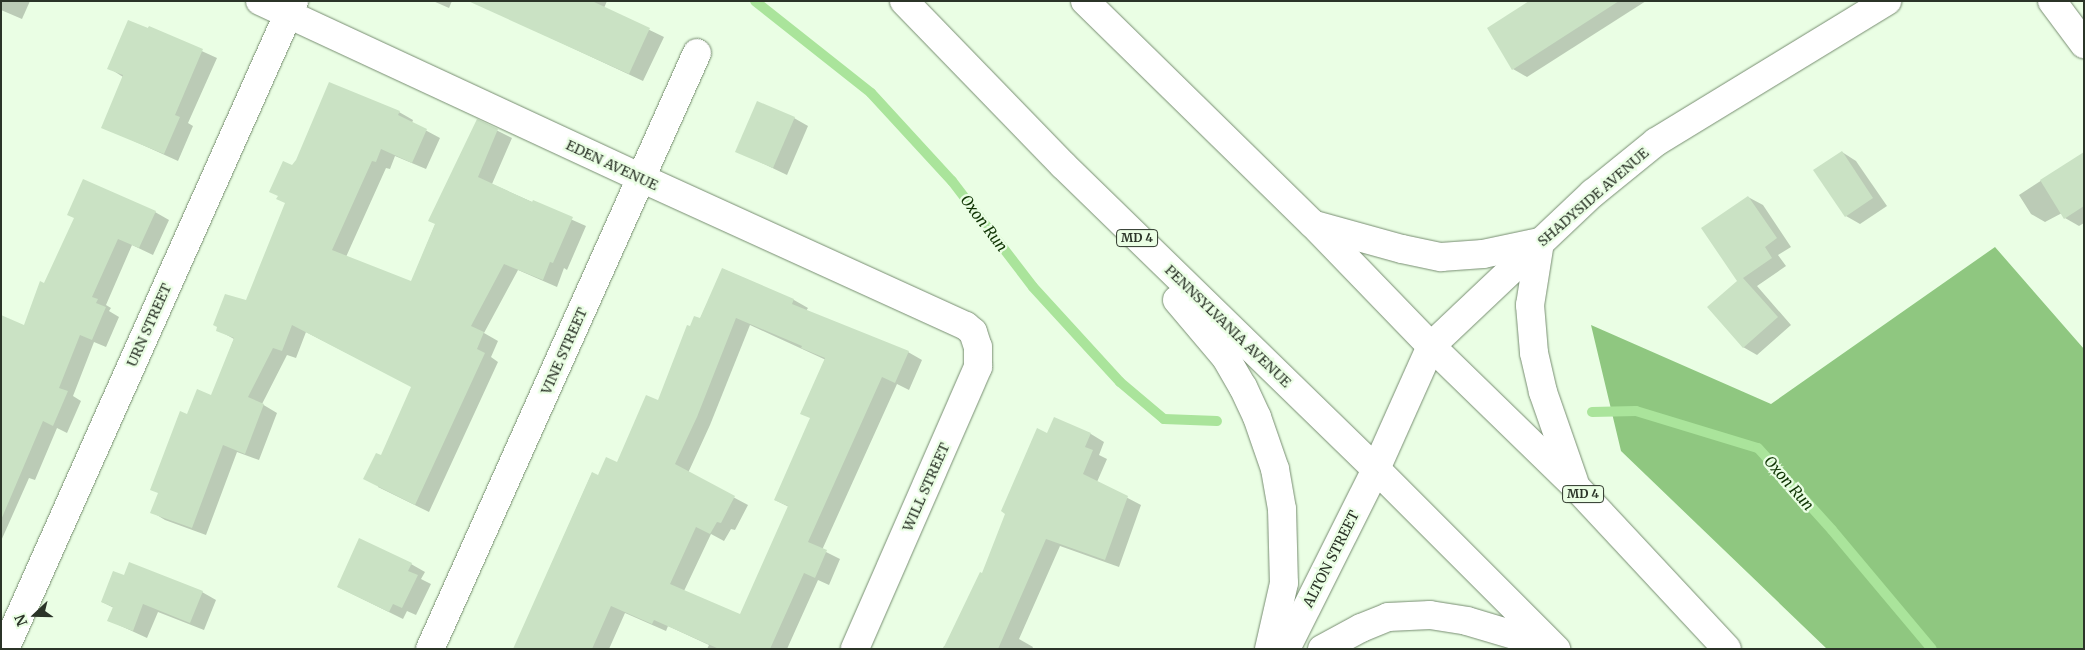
<!DOCTYPE html>
<style>
body{margin:0}
#map{position:relative;width:2085px;height:650px;overflow:hidden;background:#eafee4;font-family:Merriweather,serif}
div>[style]{position:absolute}
[style*='--x']{left:calc(var(--x)*1px);top:calc(var(--y)*1px);width:calc(var(--w)*1px);rotate:calc(var(--a)*1deg)}
.forest>*{inset:0;background:#8fc780}
.shadow>*{inset:0;background:#0003}
.stream>*{height:10px;margin:-5px;padding:0 5px;transform-origin:5px;border-radius:5px;background:#aae49b}
.building>*{inset:0;background:#cae2c4}
.roads{filter:drop-shadow(0 0 1px #778d71) drop-shadow(0 0 1px #778d71)}
.minor>*{height:28px;margin:-14px;padding:0 14px;transform-origin:14px;border-radius:14px;background:#fff}
.tertiary>*{height:28px;margin:-14px;padding:0 14px;transform-origin:14px;border-radius:14px;background:#fff}
.trunk>*{height:28px;margin:-14px;padding:0 14px;transform-origin:14px;border-radius:14px;background:#fff}
span{translate:-50% -50%;white-space:nowrap;text-align:center;line-height:1.15;-webkit-text-stroke:4.5px #eafee4;paint-order:stroke}
.shield-label span{padding:1px 4px;background:#eafee4;border:1px solid;border-radius:4px;-webkit-text-stroke-width:0}
.shield-label{font-size:12px;color:#2b3428;font-weight:700}
.street-label{font-size:14px;color:#2b3428}
.water-label{font-size:15px;color:#0e3302;font-style:italic}
.frame{position:absolute;inset:0;border:2px solid #2b3428;pointer-events:none}
.north{position:absolute;left:10px;top:590px;width:50px;height:50px;-webkit-text-stroke:4px #eafee4;paint-order:stroke;rotate:249deg;font-size:14px;font-weight:700;line-height:20px;text-align:center;color:#2b3428}
.north::after{content:'';display:block;margin:auto;width:18px;height:22px;background:#2b3428;clip-path:polygon(50% 0,100% 100%,50% 72%,0 100%)}
</style>
<div id="map">
<div class="forest">
<i style="clip-path:polygon(1995px 247px,2084px 349px,2084px 649px,1827px 649px,1621px 451px,1591px 325px,1771px 404px)"></i>
</div>
<div class="shadow">
<i style="clip-path:polygon(1px 1px,30px 1px,22px 19px,1px 10px)"></i>
<i style="clip-path:polygon(433px 1px,452px 1px,449px 8px)"></i>
<i style="clip-path:polygon(517px 1px,607px 1px,604px 8px,664px 37px,643px 81px,508px 18px)"></i>
<i style="clip-path:polygon(1531px 1px,1646px 1px,1527px 77px,1513px 69px)"></i>
<i style="clip-path:polygon(149px 27px,217px 58px,188px 123px,193px 126px,178px 161px,103px 127px,123px 77px,109px 68px)"></i>
<i style="clip-path:polygon(399px 112px,413px 120px,412px 123px,440px 138px,426px 169px,395px 156px,390px 169px,386px 168px,346px 257px,411px 283px,478px 121px,512px 138px,492px 184px,586px 226px,567px 270px,564px 268px,557px 287px,518px 270px,484px 333px,498px 341px,491px 357px,498px 362px,429px 512px,378px 487px,381px 457px,413px 387px,306px 332px,296px 358px,287px 355px,262px 404px,277px 413px,259px 460px,237px 452px,206px 535px,165px 520px,152px 512px,188px 416px,212px 396px,234px 339px,218px 330px,247px 301px,286px 203px,293px 167px)"></i>
<i style="clip-path:polygon(794px 118px,808px 126px,787px 175px,737px 151px)"></i>
<i style="clip-path:polygon(1842px 152px,1856px 161px,1887px 206px,1860px 224px,1846px 216px)"></i>
<i style="clip-path:polygon(2084px 153px,2084px 223px,2079px 226px,2065px 218px,2062px 213px,2045px 222px,2031px 214px,2019px 195px)"></i>
<i style="clip-path:polygon(1748px 197px,1763px 205px,1791px 247px,1778px 255px,1786px 266px,1757px 286px,1791px 325px,1757px 355px,1743px 347px,1739px 281px)"></i>
<i style="clip-path:polygon(155px 212px,169px 220px,153px 255px,132px 245px,106px 305px,111px 308px,109px 311px,119px 317px,106px 347px,94px 342px,73px 396px,81px 401px,67px 433px,57px 428px,35px 480px,29px 478px,1px 541px,1px 320px,25px 326px,45px 285px)"></i>
<i style="clip-path:polygon(evenodd,723px 269px,794px 300px,808px 308px,806px 311px,908px 352px,922px 360px,909px 390px,897px 384px,822px 550px,840px 559px,829px 585px,818px 580px,787px 649px,707px 649px,709px 645px,668px 626px,666px 631px,625px 613px,609px 649px,514px 649px,592px 473px,599px 476px,617px 464px,659px 402px,691px 328px,700px 319px,723px 269px,750px 325px,826px 360px,811px 418px,775px 500px,789px 507px,740px 616px,684px 591px,711px 534px,724px 541px,731px 529px,735px 530px,748px 505px,688px 473px,710px 425px,750px 325px)"></i>
<i style="clip-path:polygon(1048px 434px,1091px 434px,1104px 442px,1099px 455px,1107px 459px,1097px 482px,1141px 505px,1119px 567px,1060px 546px,1019px 639px,1033px 647px,1032px 649px,943px 649px,944px 646px,946px 646px,983px 574px)"></i>
<i style="clip-path:polygon(411px 564px,425px 572px,421px 579px,431px 584px,416px 615px,407px 611px,403px 619px,338px 587px)"></i>
<i style="clip-path:polygon(124px 577px,202px 592px,216px 600px,204px 630px,158px 612px,147px 638px,108px 620px,114px 608px,102px 602px)"></i>
</div>
<div class="stream">
<i style="--x:755;--y:1;--w:148;--a:38.4"></i>
<i style="--x:871;--y:93;--w:120;--a:47.4"></i>
<i style="--x:952;--y:181;--w:133;--a:52.6"></i>
<i style="--x:1033;--y:287;--w:129;--a:47.5"></i>
<i style="--x:1120;--y:382;--w:57;--a:40.1"></i>
<i style="--x:1164;--y:419;--w:53;--a:2.2"></i>
<i style="--x:1592;--y:412;--w:44;--a:-1.3"></i>
<i style="--x:1636;--y:411;--w:127;--a:16.9"></i>
<i style="--x:1758;--y:448;--w:110;--a:47.9"></i>
<i style="--x:1832;--y:530;--w:155;--a:50"></i>
</div>
<div class="building">
<i style="clip-path:polygon(468px 1px,592px 1px,650px 28px,629px 74px)"></i>
<i style="clip-path:polygon(1529px 1px,1619px 1px,1512px 70px,1487px 28px)"></i>
<i style="clip-path:polygon(128px 20px,148px 28px,149px 26px,203px 49px,175px 115px,180px 117px,164px 154px,101px 128px,123px 75px,107px 69px)"></i>
<i style="clip-path:polygon(329px 82px,400px 111px,398px 115px,427px 129px,412px 163px,381px 149px,376px 162px,372px 161px,332px 250px,411px 281px,435px 224px,428px 221px,477px 119px,498px 129px,478px 177px,532px 202px,533px 200px,573px 217px,553px 263px,550px 262px,543px 280px,504px 264px,471px 326px,484px 332px,477px 349px,485px 353px,415px 505px,363px 479px,376px 453px,381px 455px,411px 387px,292px 325px,282px 351px,273px 348px,248px 397px,264px 404px,245px 454px,223px 445px,192px 528px,150px 513px,158px 493px,150px 490px,180px 411px,187px 414px,197px 389px,211px 395px,234px 338px,216px 331px,217px 327px,213px 325px,225px 294px,246px 300px,285px 203px,276px 199px,278px 196px,269px 192px,283px 161px,292px 165px,296px 160px)"></i>
<i style="clip-path:polygon(757px 101px,795px 117px,773px 168px,735px 152px)"></i>
<i style="clip-path:polygon(1842px 151px,1873px 198px,1845px 217px,1813px 170px)"></i>
<i style="clip-path:polygon(2084px 152px,2084px 206px,2064px 219px,2040px 180px)"></i>
<i style="clip-path:polygon(83px 179px,156px 211px,139px 248px,118px 239px,92px 297px,98px 299px,96px 303px,106px 307px,92px 340px,80px 335px,59px 388px,68px 391px,53px 426px,43px 421px,1px 520px,1px 315px,24px 325px,40px 281px,44px 283px,74px 218px,67px 215px)"></i>
<i style="clip-path:polygon(1748px 196px,1777px 238px,1765px 247px,1772px 258px,1743px 278px,1778px 317px,1743px 348px,1707px 307px,1737px 281px,1701px 228px)"></i>
<i style="clip-path:polygon(evenodd,722px 268px,794px 299px,792px 304px,909px 351px,895px 383px,882px 377px,808px 542px,827px 550px,815px 578px,804px 573px,770px 649px,719px 649px,654px 620px,652px 624px,611px 606px,592px 649px,513px 649px,592px 472px,598px 475px,606px 457px,617px 462px,646px 395px,658px 400px,687px 325px,690px 326px,694px 316px,700px 318px,722px 268px,736px 318px,802px 346px,801px 348px,825px 358px,800px 414px,810px 418px,774px 500px,788px 506px,740px 614px,670px 584px,696px 527px,710px 534px,717px 522px,721px 523px,735px 496px,675px 464px,697px 417px,736px 318px)"></i>
<i style="clip-path:polygon(1054px 417px,1091px 433px,1085px 447px,1093px 450px,1083px 474px,1128px 496px,1105px 560px,1046px 539px,998px 649px,943px 649px,980px 572px,982px 573px,1005px 514px,1001px 511px,1037px 428px,1047px 433px)"></i>
<i style="clip-path:polygon(359px 538px,412px 563px,408px 571px,418px 575px,402px 608px,393px 604px,389px 612px,337px 587px)"></i>
<i style="clip-path:polygon(129px 562px,203px 591px,190px 623px,143px 604px,133px 631px,107px 621px,113px 607px,101px 602px,113px 571px,124px 575px)"></i>
</div>
<div class="roads">
<div class="minor">
<i style="--x:260;--y:1;--w:420;--a:24.9"></i>
<i style="--x:641;--y:178;--w:357;--a:24.5"></i>
<i style="--x:966;--y:326;--w:9;--a:41"></i>
<i style="--x:973;--y:332;--w:16;--a:72"></i>
<i style="--x:978;--y:347;--w:20;--a:90"></i>
<i style="--x:978;--y:367;--w:308;--a:113.6"></i>
<i style="--x:2052;--y:1;--w:54;--a:53.3"></i>
<i style="--x:5;--y:649;--w:710;--a:-65.96"></i>
<i style="--x:430;--y:649;--w:653;--a:-65.87"></i>
</div>
<div class="tertiary">
<i style="--x:1286;--y:649;--w:201;--a:-63.4"></i>
<i style="--x:1376;--y:469;--w:135;--a:-65.9"></i>
<i style="--x:1431;--y:346;--w:223;--a:-43.4"></i>
<i style="--x:1593;--y:193;--w:81;--a:-39"></i>
<i style="--x:1656;--y:142;--w:271;--a:-31.4"></i>
</div>
<div class="trunk">
<i style="--x:904;--y:1;--w:228;--a:45.9"></i>
<i style="--x:1063;--y:165;--w:436;--a:44.2"></i>
<i style="--x:1376;--y:469;--w:255;--a:45"></i>
<i style="--x:1085;--y:1;--w:319;--a:44.4"></i>
<i style="--x:1313;--y:224;--w:170;--a:46"></i>
<i style="--x:1431;--y:346;--w:202;--a:44.2"></i>
<i style="--x:1576;--y:487;--w:221;--a:47"></i>
<i style="--x:1315;--y:225;--w:90;--a:15.4"></i>
<i style="--x:1402;--y:249;--w:40;--a:12"></i>
<i style="--x:1441;--y:257;--w:42;--a:-4.1"></i>
<i style="--x:1483;--y:254;--w:58;--a:-11.9"></i>
<i style="--x:1540;--y:242;--w:64;--a:99"></i>
<i style="--x:1530;--y:305;--w:48;--a:85.2"></i>
<i style="--x:1534;--y:353;--w:40;--a:77"></i>
<i style="--x:1543;--y:392;--w:94;--a:70.8"></i>
<i style="--x:1177;--y:300;--w:76;--a:49.8"></i>
<i style="--x:1226;--y:358;--w:34;--a:60"></i>
<i style="--x:1243;--y:387;--w:33;--a:65"></i>
<i style="--x:1257;--y:417;--w:55;--a:70.9"></i>
<i style="--x:1275;--y:469;--w:41;--a:80.1"></i>
<i style="--x:1282;--y:509;--w:74;--a:88.5"></i>
<i style="--x:1284;--y:583;--w:68;--a:102.8"></i>
<i style="--x:1322;--y:649;--w:44;--a:-28.3"></i>
<i style="--x:1361;--y:628;--w:29;--a:-22"></i>
<i style="--x:1388;--y:617;--w:42;--a:-2.7"></i>
<i style="--x:1430;--y:615;--w:37;--a:9"></i>
<i style="--x:1467;--y:621;--w:52;--a:16.7"></i>
<i style="--x:1517;--y:636;--w:21;--a:39"></i>
</div>
</div>
<div class="shield-label">
<span style="left:1137px;top:238px">MD 4</span>
<span style="left:1583px;top:494px">MD 4</span>
</div>
<div class="street-label">
<span style="left:612px;top:165px;rotate:25deg">EDEN AVENUE</span>
<span style="left:1593px;top:197px;rotate:-41deg">SHADYSIDE AVENUE</span>
<span style="left:149px;top:325px;rotate:-66deg">URN STREET</span>
<span style="left:1228px;top:326px;rotate:44deg">PENNSYLVANIA AVENUE</span>
<span style="left:564px;top:351px;rotate:-66deg">VINE STREET</span>
<span style="left:926px;top:487px;rotate:-66deg">WILL STREET</span>
<span style="left:1331px;top:559px;rotate:-63deg">ALTON STREET</span>
</div>
<div class="water-label">
<span style="left:984px;top:223px;rotate:53deg">Oxon Run</span>
<span style="left:1789px;top:483px;rotate:49deg">Oxon Run</span>
</div>
<div class="frame"></div>
<div class="north">N</div>
</div>
